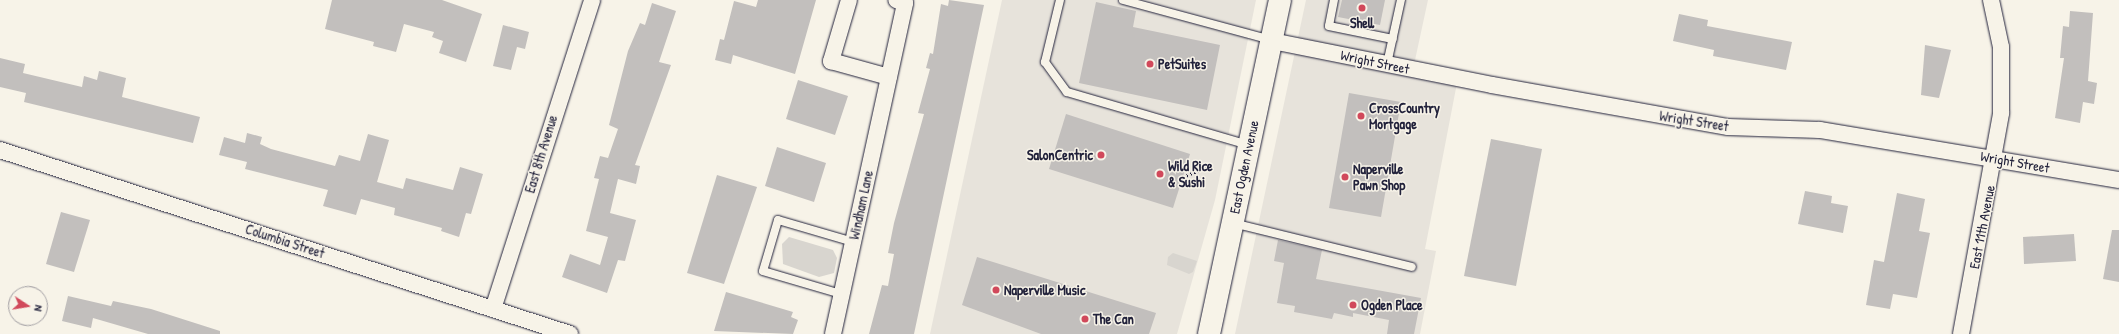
<!DOCTYPE html>
<style>
body{margin:0}
#map{position:relative;width:2119px;height:334px;overflow:hidden;background:#f7f3e8;font-family:"Patrick Hand",sans-serif}
div>[style]{position:absolute}
[style*='--x']{left:calc(var(--x)*1px);top:calc(var(--y)*1px);width:calc(var(--w)*1px);rotate:calc(var(--a)*1deg)}
.built>*{inset:0;background:#e7e3db}
.green>*{inset:0;background:#d8d5cf}
.building>*{inset:0;background:#c2bfbd}
.path>*{height:2.5px;margin-top:-1.25px;transform-origin:0;background:repeating-linear-gradient(90deg,#22223b 0 1px,transparent 0 4px)}
.roads{filter:drop-shadow(0 0 1px #22223b) drop-shadow(0 0 1px #22223b)}
.lane>*{height:8px;margin:-4px;padding:0 4px;transform-origin:4px;border-radius:4px;background:#f7f3e8}
.street>*{height:16px;margin:-8px;padding:0 8px;transform-origin:8px;border-radius:8px;background:#f7f3e8}
.primary>*{height:22px;margin:-11px;padding:0 11px;transform-origin:11px;border-radius:11px;background:#f7f3e8}
.dots>*{width:11px;height:11px;translate:-50% -50%;box-sizing:border-box;border:2px solid #f7f3e8;border-radius:50%}
span{translate:-50% -50%;white-space:nowrap;text-align:center;line-height:1.15;-webkit-text-stroke:3px #f7f3e8;paint-order:stroke}
.poi-label{font-size:14px;color:#22223b;font-weight:700}
.left{translate:0 -50%;text-align:left}
.right{translate:-100% -50%;text-align:right}
.street-label{font-size:14px;color:#22223b}
.north{position:absolute;left:8px;top:286px;width:40px;height:40px;box-sizing:border-box;background:#f7f3e8;border:1px solid #a29fa3;border-radius:50%;rotate:102deg;font-size:11px;font-weight:700;line-height:16px;text-align:center;color:#22223b}
.north::after{content:'';display:block;margin:auto;width:14px;height:18px;background:#d1495b;clip-path:polygon(50% 0,100% 100%,50% 72%,0 100%)}
</style>
<div id="map">
<div class="built">
<i style="clip-path:polygon(1002px 0,1256px 0,1215px 200px,1177px 334px,930px 334px)"></i>
<i style="clip-path:polygon(1306px 0,1428px 0,1412px 74px,1457px 83px,1425px 249px,1436px 251px,1420px 334px,1235px 334px)"></i>
</div>
<div class="green">
<i style="clip-path:polygon(789px 237px,833px 250px,837px 258px,834px 273px,819px 277px,783px 264px,782px 244px)"></i>
<i style="clip-path:polygon(1173px 253px,1197px 261px,1193px 272px,1189px 274px,1167px 265px,1168px 257px)"></i>
</div>
<div class="building">
<i style="clip-path:polygon(332px 0,442px 0,482px 14px,466px 62px,439px 53px,443px 41px,432px 37px,434px 32px,404px 24px,396px 52px,373px 46px,374px 42px,325px 29px)"></i>
<i style="clip-path:polygon(758px 0,816px 0,795px 74px,733px 55px,731px 64px,715px 60px,720px 39px,724px 40px,734px 1px,756px 7px)"></i>
<i style="clip-path:polygon(949px 0,984px 5px,914px 334px,869px 334px,882px 285px,888px 286px,894px 254px,888px 253px,894px 223px,924px 114px,918px 113px,930px 69px,926px 68px,930px 53px,933px 54px,941px 4px,948px 6px)"></i>
<i style="clip-path:polygon(1342px 0,1385px 0,1380px 25px,1338px 17px)"></i>
<i style="clip-path:polygon(1096px 2px,1136px 11px,1133px 27px,1220px 45px,1207px 110px,1079px 83px)"></i>
<i style="clip-path:polygon(652px 3px,676px 11px,659px 62px,671px 65px,635px 165px,640px 166px,636px 184px,618px 179px,610px 213px,636px 220px,625px 261px,618px 260px,607px 293px,562px 277px,570px 254px,600px 265px,608px 237px,586px 231px,599px 179px,594px 178px,600px 156px,608px 158px,618px 129px,609px 125px,628px 51px,640px 23px,645px 25px)"></i>
<i style="clip-path:polygon(2070px 11px,2093px 13px,2088px 81px,2097px 83px,2094px 104px,2083px 102px,2080px 123px,2055px 118px,2064px 58px,2060px 58px,2063px 26px,2069px 27px)"></i>
<i style="clip-path:polygon(1679px 14px,1708px 20px,1707px 26px,1792px 42px,1786px 70px,1713px 56px,1714px 50px,1673px 41px)"></i>
<i style="clip-path:polygon(503px 25px,529px 32px,525px 49px,517px 47px,511px 70px,493px 66px)"></i>
<i style="clip-path:polygon(1925px 45px,1951px 50px,1939px 98px,1921px 95px)"></i>
<i style="clip-path:polygon(0 58px,25px 64px,23px 73px,82px 87px,84px 76px,97px 80px,99px 71px,126px 78px,122px 97px,200px 117px,193px 143px,24px 102px,26px 93px,0 87px)"></i>
<i style="clip-path:polygon(798px 80px,848px 96px,835px 135px,786px 119px)"></i>
<i style="clip-path:polygon(1349px 93px,1401px 102px,1381px 217px,1329px 208px)"></i>
<i style="clip-path:polygon(1066px 114px,1190px 154px,1173px 208px,1049px 169px)"></i>
<i style="clip-path:polygon(247px 133px,262px 137px,260px 144px,271px 149px,335px 166px,339px 155px,360px 161px,368px 134px,389px 140px,377px 182px,403px 189px,406px 178px,453px 190px,460px 167px,483px 174px,471px 214px,466px 213px,459px 237px,441px 231px,442px 228px,394px 215px,395px 208px,361px 199px,356px 215px,323px 206px,328px 190px,245px 169px,247px 162px,219px 155px,224px 137px,245px 143px)"></i>
<i style="clip-path:polygon(1491px 139px,1542px 149px,1516px 286px,1464px 276px)"></i>
<i style="clip-path:polygon(777px 147px,826px 163px,814px 202px,765px 186px)"></i>
<i style="clip-path:polygon(717px 175px,757px 187px,724px 284px,687px 273px)"></i>
<i style="clip-path:polygon(1805px 191px,1832px 196px,1831px 203px,1848px 206px,1843px 233px,1798px 224px)"></i>
<i style="clip-path:polygon(1897px 193px,1925px 199px,1919px 231px,1930px 233px,1917px 298px,1893px 294px,1890px 309px,1866px 305px,1874px 260px,1884px 262px)"></i>
<i style="clip-path:polygon(61px 212px,90px 220px,74px 272px,46px 264px)"></i>
<i style="clip-path:polygon(2112px 230px,2119px 230px,2119px 282px,2103px 279px)"></i>
<i style="clip-path:polygon(2074px 234px,2076px 261px,2024px 264px,2023px 237px)"></i>
<i style="clip-path:polygon(1278px 240px,1322px 250px,1316px 279px,1421px 298px,1414px 334px,1387px 334px,1389px 320px,1353px 313px,1353px 317px,1334px 313px,1332px 319px,1294px 312px,1295px 306px,1277px 303px,1284px 263px,1274px 261px)"></i>
<i style="clip-path:polygon(977px 257px,1156px 313px,1149px 334px,1041px 334px,962px 305px)"></i>
<i style="clip-path:polygon(726px 292px,793px 312px,791px 317px,798px 320px,793px 334px,714px 331px)"></i>
<i style="clip-path:polygon(68px 296px,111px 306px,113px 301px,151px 309px,220px 331px,220px 334px,148px 334px,93px 318px,91px 328px,62px 321px)"></i>
</div>
<div class="path">
<i style="--x:1183;--y:177;--w:26;--a:-23"></i>
<i style="--x:1181;--y:182;--w:6;--a:-51"></i>
</div>
<div class="roads">
<div class="lane">
<i style="--x:1060;--y:0;--w:64;--a:103.6"></i>
<i style="--x:1045;--y:62;--w:37;--a:54"></i>
<i style="--x:1067;--y:92;--w:189;--a:16.3"></i>
<i style="--x:1123;--y:0;--w:153;--a:15.1"></i>
<i style="--x:1334;--y:0;--w:26;--a:101"></i>
<i style="--x:1329;--y:26;--w:65;--a:11.5"></i>
<i style="--x:1387;--y:64;--w:66;--a:-77.7"></i>
<i style="--x:1233;--y:223;--w:184;--a:13.8"></i>
<i style="--x:841;--y:294;--w:81;--a:-163.6"></i>
<i style="--x:763;--y:271;--w:53;--a:-73.6"></i>
<i style="--x:778;--y:220;--w:78;--a:16.3"></i>
</div>
<div class="street">
<i style="--x:849;--y:0;--w:64;--a:106.4"></i>
<i style="--x:831;--y:61;--w:60;--a:15.4"></i>
<i style="--x:1272;--y:41;--w:224;--a:11.3"></i>
<i style="--x:1492;--y:85;--w:240;--a:10.1"></i>
<i style="--x:1728;--y:127;--w:92;--a:1.9"></i>
<i style="--x:1820;--y:130;--w:303;--a:9.5"></i>
<i style="--x:0;--y:150;--w:599;--a:17.89"></i>
<i style="--x:493;--y:309;--w:324;--a:-72.2"></i>
<i style="--x:833;--y:334;--w:339;--a:-77.7"></i>
<i style="--x:905;--y:3;--w:9;--a:-162"></i>
<i style="--x:1961;--y:334;--w:225;--a:-79.7"></i>
<i style="--x:2001;--y:113;--w:66;--a:-90"></i>
<i style="--x:2001;--y:47;--w:48;--a:-102"></i>
</div>
<div class="primary">
<i style="--x:1209;--y:334;--w:341;--a:-78"></i>
</div>
</div>
<div class="dots">
<i style="left:1362px;top:8px;background:#d1495b"></i>
<i style="left:1150px;top:64px;background:#d1495b"></i>
<i style="left:1361px;top:116px;background:#d1495b"></i>
<i style="left:1101px;top:155px;background:#d1495b"></i>
<i style="left:1160px;top:174px;background:#d1495b"></i>
<i style="left:1345px;top:177px;background:#d1495b"></i>
<i style="left:996px;top:290px;background:#d1495b"></i>
<i style="left:1353px;top:305px;background:#d1495b"></i>
<i style="left:1085px;top:319px;background:#d1495b"></i>
</div>
<div class="poi-label">
<span style="left:1362px;top:23px">Shell</span>
<span class="left" style="left:1158px;top:64px">PetSuites</span>
<span class="left" style="left:1369px;top:116px">CrossCountry<br>Mortgage</span>
<span class="right" style="left:1093px;top:155px">SalonCentric</span>
<span class="left" style="left:1168px;top:174px">Wild Rice<br>&amp; Sushi</span>
<span class="left" style="left:1353px;top:177px">Naperville<br>Pawn Shop</span>
<span class="left" style="left:1004px;top:290px">Naperville Music</span>
<span class="left" style="left:1361px;top:305px">Ogden Place</span>
<span class="left" style="left:1093px;top:319px">The Can</span>
</div>
<div class="street-label">
<span style="left:1375px;top:62px;rotate:12deg">Wright Street</span>
<span style="left:1694px;top:121px;rotate:9deg">Wright Street</span>
<span style="left:541px;top:154px;rotate:-73deg">East 8th Avenue</span>
<span style="left:2015px;top:162px;rotate:10deg">Wright Street</span>
<span style="left:1244px;top:167px;rotate:-78deg">East Ogden Avenue</span>
<span style="left:861px;top:205px;rotate:-78deg">Windham Lane</span>
<span style="left:1982px;top:227px;rotate:-79deg">East 11th Avenue</span>
<span style="left:285px;top:241px;rotate:18deg">Columbia Street</span>
</div>
<div class="north">N</div>
</div>
